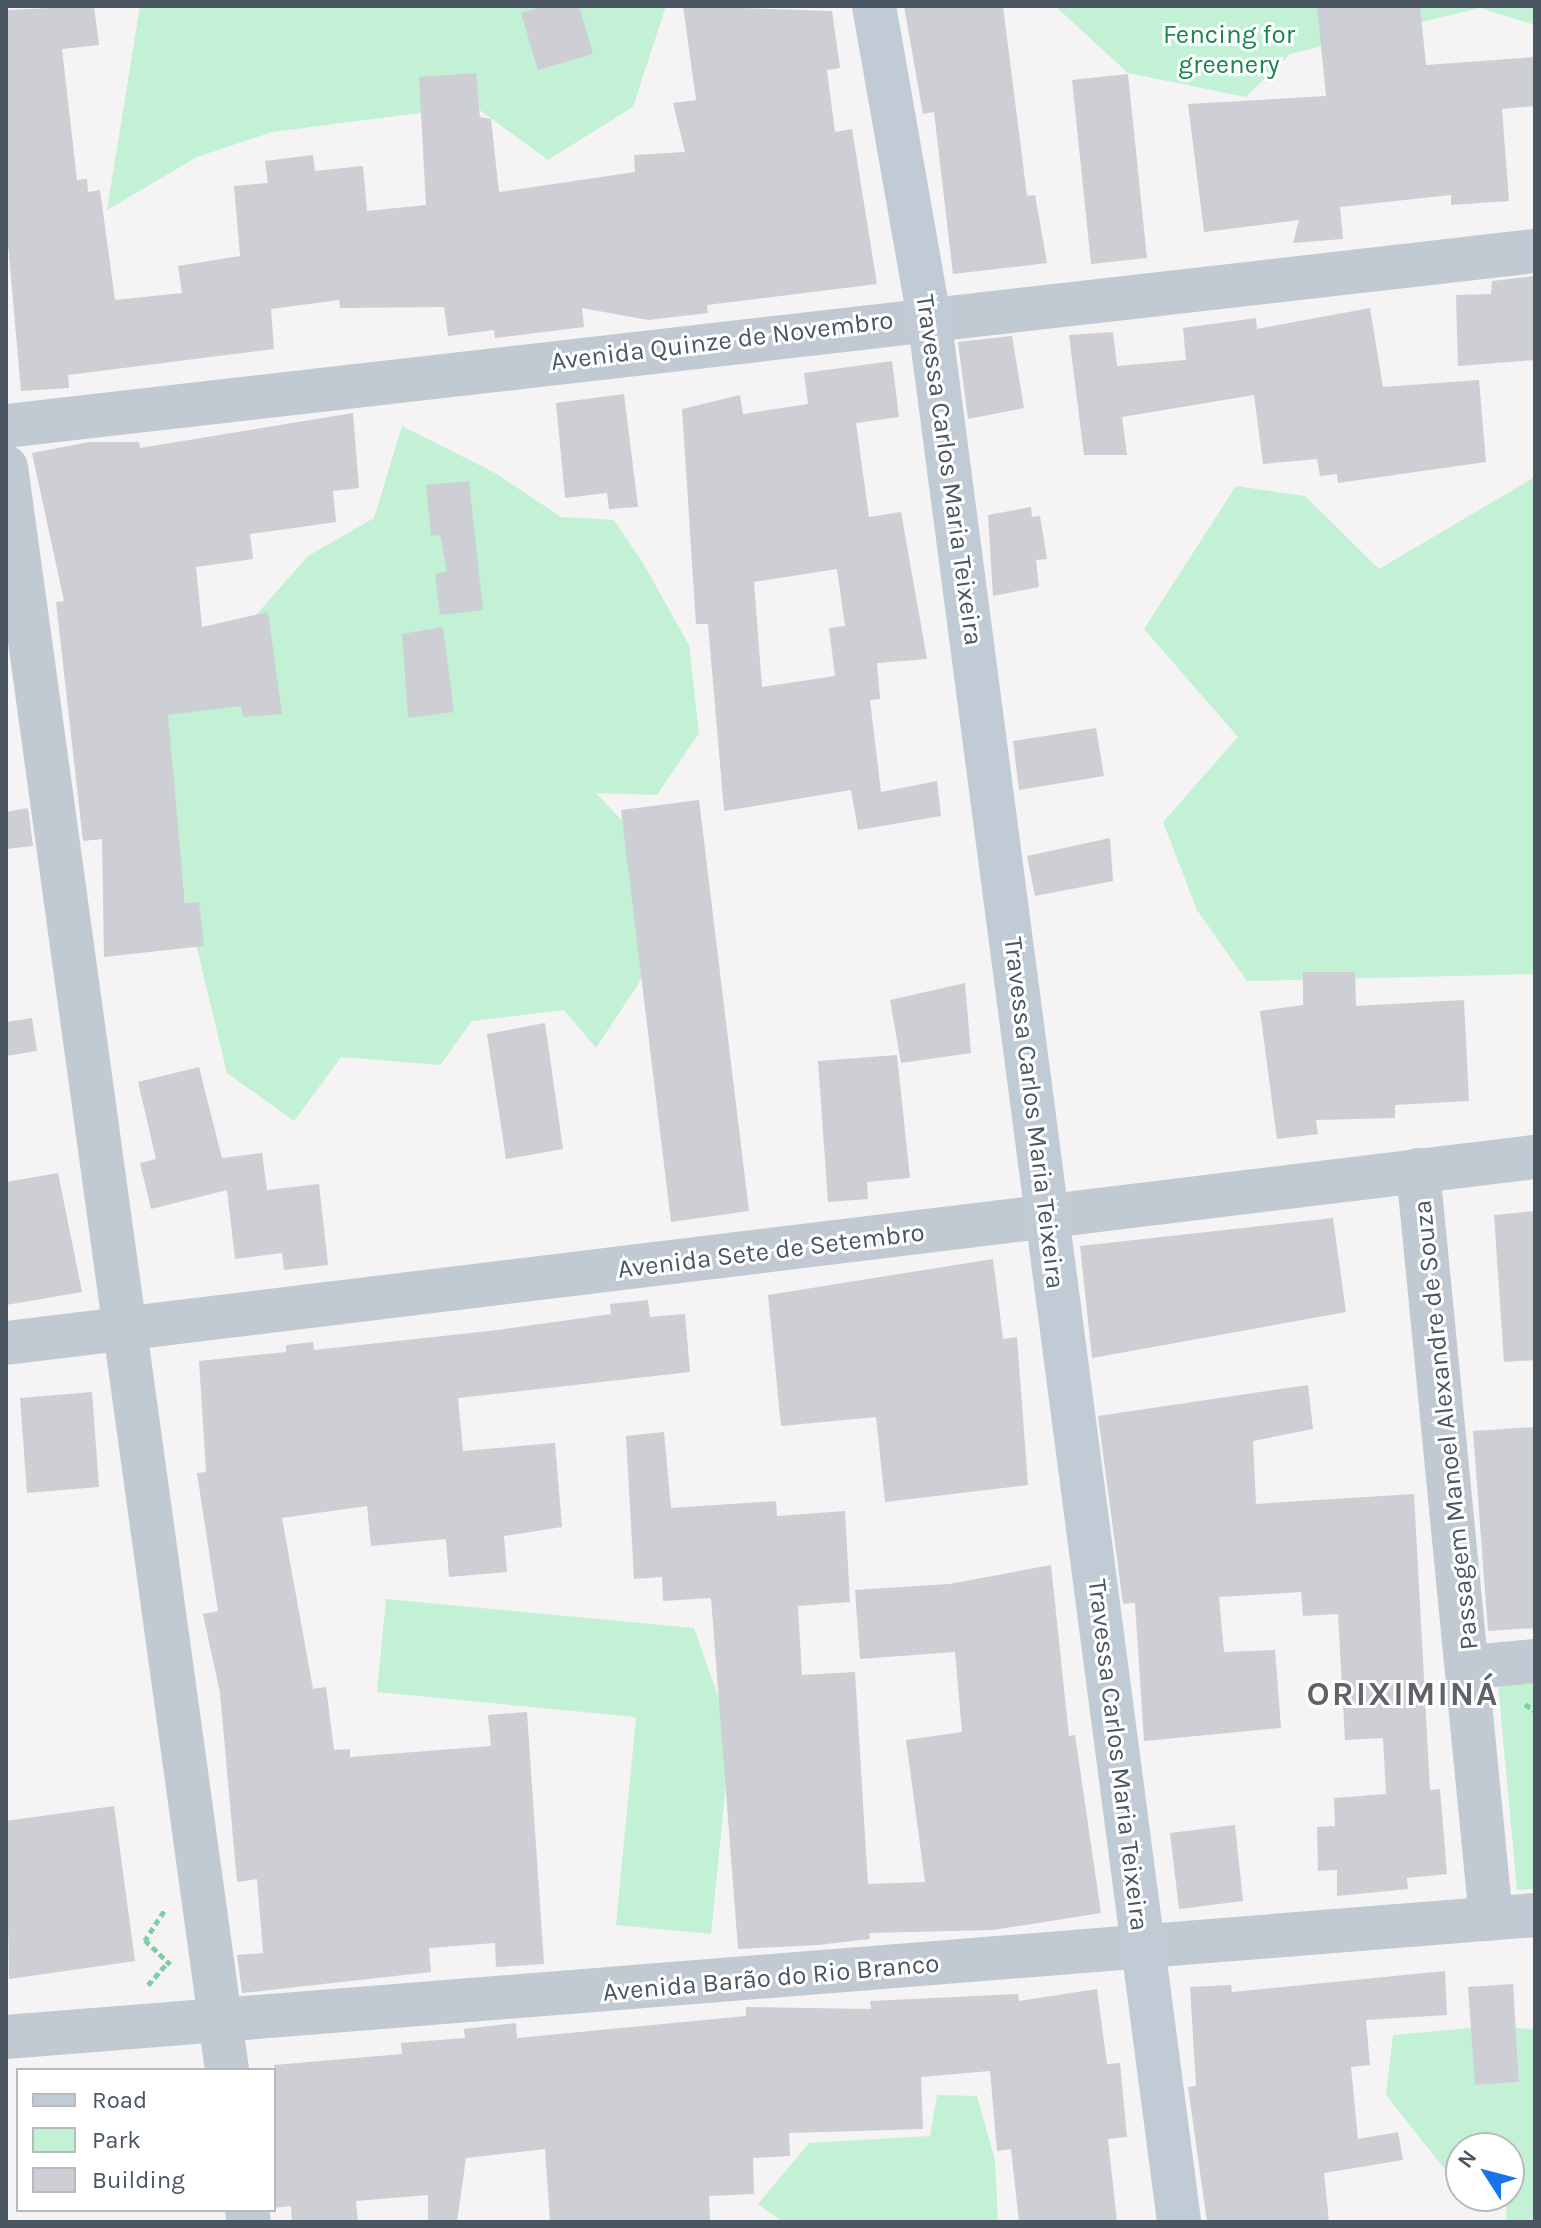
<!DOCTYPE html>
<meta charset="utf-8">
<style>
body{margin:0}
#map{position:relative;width:1541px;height:2228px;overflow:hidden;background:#f5f3f3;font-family:Karla,sans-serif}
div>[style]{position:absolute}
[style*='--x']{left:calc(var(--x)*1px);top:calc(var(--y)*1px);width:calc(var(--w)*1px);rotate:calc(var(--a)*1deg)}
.green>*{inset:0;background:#c3f1d5}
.building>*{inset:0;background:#cdcfd5}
.path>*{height:5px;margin-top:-2.5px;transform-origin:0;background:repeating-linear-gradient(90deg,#7ad0a6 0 6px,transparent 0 10px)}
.street>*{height:44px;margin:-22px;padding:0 22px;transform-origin:22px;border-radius:22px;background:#c1cad2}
.secondary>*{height:44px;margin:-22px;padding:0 22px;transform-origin:22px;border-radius:22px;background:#c1cbd6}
span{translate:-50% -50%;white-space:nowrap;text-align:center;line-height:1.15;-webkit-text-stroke:6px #fff;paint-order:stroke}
.park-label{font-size:26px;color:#17864f}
.street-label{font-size:26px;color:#4a5661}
.district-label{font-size:34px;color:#5f6368;font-weight:700;letter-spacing:2px}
.frame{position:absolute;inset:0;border:8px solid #4a5661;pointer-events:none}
.legend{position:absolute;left:16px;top:2068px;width:260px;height:144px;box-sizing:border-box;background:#fff;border:2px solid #b7bbc0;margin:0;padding:10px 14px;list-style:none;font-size:24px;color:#4a5661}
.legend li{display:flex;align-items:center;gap:16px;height:40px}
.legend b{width:40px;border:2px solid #b7bbc0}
.north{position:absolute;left:1445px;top:2132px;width:80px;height:80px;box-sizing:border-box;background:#fff;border:2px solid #b7bbc0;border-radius:50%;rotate:306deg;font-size:22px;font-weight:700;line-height:32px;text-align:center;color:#4a5661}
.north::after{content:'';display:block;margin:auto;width:28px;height:36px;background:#1a73e8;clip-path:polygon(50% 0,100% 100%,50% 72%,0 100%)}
</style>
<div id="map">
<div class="green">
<i style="clip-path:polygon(140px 6px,666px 6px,633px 107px,548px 160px,474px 106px,272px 132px,197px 157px,107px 210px)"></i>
<i style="clip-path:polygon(1055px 6px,1535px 6px,1535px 25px,1480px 8px,1290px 54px,1246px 97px,1128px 73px)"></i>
<i style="clip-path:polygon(402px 426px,497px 474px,561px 517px,614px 520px,643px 563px,689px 645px,699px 733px,657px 795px,596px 793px,695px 898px,596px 1048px,564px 1010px,472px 1021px,440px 1065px,341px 1057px,294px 1121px,227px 1073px,185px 898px,166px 717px,308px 556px,374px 518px)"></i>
<i style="clip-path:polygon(1535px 477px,1535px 974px,1247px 981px,1197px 910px,1163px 822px,1238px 737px,1144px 629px,1236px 486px,1305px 496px,1379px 569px)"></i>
<i style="clip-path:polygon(386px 1599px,694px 1628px,731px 1733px,711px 1934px,616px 1925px,636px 1717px,377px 1692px)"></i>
<i style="clip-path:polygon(1535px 1681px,1535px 1889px,1517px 1890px,1498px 1684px)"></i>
<i style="clip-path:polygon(1471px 2028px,1476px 2085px,1519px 2082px,1516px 2028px,1535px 2029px,1535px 2222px,1506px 2222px,1509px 2148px,1461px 2148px,1461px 2181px,1454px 2181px,1386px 2095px,1393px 2035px)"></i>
<i style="clip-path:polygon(937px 2095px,977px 2096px,995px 2160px,998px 2222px,783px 2222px,758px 2204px,809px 2143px,930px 2136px)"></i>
</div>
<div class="building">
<i style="clip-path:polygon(94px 6px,99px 45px,62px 49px,77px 180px,87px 179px,88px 192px,100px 190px,115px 300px,182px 293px,178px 266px,240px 256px,234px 186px,268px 183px,265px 161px,313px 155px,315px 171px,363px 166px,367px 211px,426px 205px,419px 77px,476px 73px,480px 117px,491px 119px,499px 192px,635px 172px,634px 155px,685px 152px,673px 103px,696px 100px,683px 6px,832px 11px,840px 68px,827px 70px,835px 132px,852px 129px,877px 284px,707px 305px,708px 313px,648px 320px,582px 308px,584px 327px,495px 338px,494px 330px,448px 336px,444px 307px,340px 308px,339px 300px,271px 309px,274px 349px,68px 375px,69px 388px,21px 391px,6px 222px,6px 10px)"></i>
<i style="clip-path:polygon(545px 6px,579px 6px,593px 54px,538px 70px,521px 13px)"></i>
<i style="clip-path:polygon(904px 6px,1003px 6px,1027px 196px,1035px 195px,1047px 263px,953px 274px,934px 112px,923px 114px)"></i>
<i style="clip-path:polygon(1317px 6px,1420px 6px,1426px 65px,1535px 57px,1535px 106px,1502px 109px,1509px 201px,1451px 205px,1451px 195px,1340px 207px,1343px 239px,1293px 243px,1299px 220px,1204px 232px,1188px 104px,1326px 96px)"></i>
<i style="clip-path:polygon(1128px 74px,1147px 258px,1091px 264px,1072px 80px)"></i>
<i style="clip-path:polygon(1534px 276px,1535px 360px,1458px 366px,1456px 295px,1491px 294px,1492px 281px)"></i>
<i style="clip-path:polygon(1370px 308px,1383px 387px,1479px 380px,1486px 462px,1338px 483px,1337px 474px,1320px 476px,1317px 459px,1263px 464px,1254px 395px,1122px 417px,1127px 455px,1084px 455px,1069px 335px,1113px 332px,1117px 366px,1186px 360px,1183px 328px,1256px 318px,1257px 329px)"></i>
<i style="clip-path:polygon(1012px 336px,1024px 408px,968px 419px,958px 342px)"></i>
<i style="clip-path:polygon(evenodd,892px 361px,899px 417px,856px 423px,869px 517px,901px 512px,927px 659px,877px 663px,880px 699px,870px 700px,881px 792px,937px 781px,941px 816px,858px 830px,851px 790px,724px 811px,708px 624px,696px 624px,682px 409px,740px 395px,743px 414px,808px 404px,804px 373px,892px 361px,837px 569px,845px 626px,829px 628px,835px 676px,762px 687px,754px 582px,837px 569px)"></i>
<i style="clip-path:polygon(624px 394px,638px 507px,609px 509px,607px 493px,565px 498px,556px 403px)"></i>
<i style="clip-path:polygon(353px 413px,359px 488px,333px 491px,336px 522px,250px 534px,253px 559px,196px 567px,202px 627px,268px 612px,282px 714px,243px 717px,241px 706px,168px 715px,185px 903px,199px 902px,204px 946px,104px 957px,102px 839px,83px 841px,56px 602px,64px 601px,32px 453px,89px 442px,139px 442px,140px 448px)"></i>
<i style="clip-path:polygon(469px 481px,483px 610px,440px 615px,435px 574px,447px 571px,440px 535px,431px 536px,426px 485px)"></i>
<i style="clip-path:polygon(1031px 507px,1032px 517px,1040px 516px,1047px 559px,1036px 560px,1039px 587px,993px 596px,988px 515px)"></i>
<i style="clip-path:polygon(443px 627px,454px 712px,408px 718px,402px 634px)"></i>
<i style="clip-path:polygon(1096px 728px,1104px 776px,1019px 790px,1013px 741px)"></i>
<i style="clip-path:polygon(699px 800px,749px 1211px,671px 1222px,621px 810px)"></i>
<i style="clip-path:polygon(28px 808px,33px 846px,6px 849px,6px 812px)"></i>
<i style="clip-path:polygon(1110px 838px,1113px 881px,1035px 896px,1027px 856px)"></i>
<i style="clip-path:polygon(1303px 972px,1355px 972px,1356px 1006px,1464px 1000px,1469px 1101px,1395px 1105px,1395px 1118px,1316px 1120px,1318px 1134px,1277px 1139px,1260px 1011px,1303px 1005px)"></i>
<i style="clip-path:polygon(965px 983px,971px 1053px,901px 1063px,890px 1000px)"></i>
<i style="clip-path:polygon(32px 1018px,37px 1051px,6px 1056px,6px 1022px)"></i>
<i style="clip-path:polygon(545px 1023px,563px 1149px,506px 1159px,487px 1034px)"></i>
<i style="clip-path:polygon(897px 1055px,910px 1178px,867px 1182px,868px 1199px,828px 1202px,818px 1061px)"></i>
<i style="clip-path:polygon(199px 1067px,222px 1158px,262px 1153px,267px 1190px,319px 1184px,328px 1265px,284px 1270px,282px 1253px,235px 1259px,227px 1190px,151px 1209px,140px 1163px,156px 1159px,138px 1082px)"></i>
<i style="clip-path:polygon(58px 1173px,82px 1292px,6px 1305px,6px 1182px)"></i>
<i style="clip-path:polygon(1535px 1211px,1535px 1360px,1504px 1362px,1494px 1215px)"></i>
<i style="clip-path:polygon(1333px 1218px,1346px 1312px,1092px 1358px,1080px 1246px)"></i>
<i style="clip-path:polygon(993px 1259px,1003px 1339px,1017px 1337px,1028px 1485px,885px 1502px,876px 1417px,781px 1426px,768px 1295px)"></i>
<i style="clip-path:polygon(648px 1300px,650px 1317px,685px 1314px,690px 1372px,458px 1398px,463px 1451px,555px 1443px,562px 1527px,504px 1536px,507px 1572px,449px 1577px,446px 1539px,371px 1546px,367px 1506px,282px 1518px,313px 1689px,326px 1687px,334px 1750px,350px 1749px,350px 1757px,491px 1746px,488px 1715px,527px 1712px,544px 1964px,496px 1967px,495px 1943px,429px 1948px,431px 1972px,242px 1993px,237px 1955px,263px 1953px,257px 1879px,237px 1882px,220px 1693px,203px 1614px,218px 1611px,197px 1473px,206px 1472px,199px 1361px,286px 1352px,286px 1345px,313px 1342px,314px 1350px,498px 1330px,611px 1314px,610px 1304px)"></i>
<i style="clip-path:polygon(1308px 1385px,1313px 1429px,1253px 1441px,1256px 1504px,1414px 1494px,1430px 1790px,1440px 1789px,1447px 1874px,1407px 1878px,1408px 1889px,1337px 1896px,1337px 1870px,1318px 1871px,1317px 1827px,1335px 1826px,1334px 1798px,1386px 1794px,1383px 1738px,1345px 1740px,1338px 1614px,1303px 1616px,1301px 1592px,1219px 1597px,1224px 1652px,1275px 1650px,1281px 1728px,1144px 1741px,1135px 1603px,1123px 1604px,1098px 1416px)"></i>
<i style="clip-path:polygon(92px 1392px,99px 1487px,27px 1493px,20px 1398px)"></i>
<i style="clip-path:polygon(1535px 1427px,1535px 1628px,1488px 1631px,1473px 1431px)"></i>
<i style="clip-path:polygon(664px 1432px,671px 1508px,776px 1501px,777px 1516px,845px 1511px,850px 1602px,798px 1606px,802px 1675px,855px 1672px,868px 1884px,925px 1882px,906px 1740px,962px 1732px,955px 1652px,860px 1659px,855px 1590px,949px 1584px,1051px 1565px,1069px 1736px,1075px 1735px,1101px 1913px,993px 1930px,869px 1933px,870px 1939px,818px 1945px,738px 1949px,711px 1598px,663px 1601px,662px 1577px,634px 1579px,626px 1436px)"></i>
<i style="clip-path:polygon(114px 1806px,135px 1961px,9px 1979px,6px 1821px)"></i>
<i style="clip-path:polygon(1235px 1825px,1243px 1901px,1179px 1909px,1170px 1833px)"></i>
<i style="clip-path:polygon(1445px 1971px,1447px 2015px,1366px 2020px,1370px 2065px,1351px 2067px,1358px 2139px,1398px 2132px,1403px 2160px,1324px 2173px,1329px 2222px,1207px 2222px,1188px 2087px,1196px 2086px,1190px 1987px,1231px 1985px,1232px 1992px)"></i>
<i style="clip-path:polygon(1513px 1984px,1519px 2082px,1475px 2085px,1468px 1987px)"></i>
<i style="clip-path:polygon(1097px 1989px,1107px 2064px,1120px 2063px,1127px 2137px,1108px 2139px,1117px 2222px,1019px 2222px,1011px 2149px,997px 2151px,990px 2071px,921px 2077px,923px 2129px,789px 2133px,790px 2156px,753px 2158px,754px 2194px,709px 2196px,710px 2222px,550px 2222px,545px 2149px,466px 2158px,457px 2222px,428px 2222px,428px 2195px,356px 2201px,358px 2222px,292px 2222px,291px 2206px,274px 2208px,274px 2065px,402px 2054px,401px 2043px,465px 2038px,464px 2029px,516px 2023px,517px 2038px,746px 2016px,746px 2007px,871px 2009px,870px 2001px,1018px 1994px,1019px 2001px)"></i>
</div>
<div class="path">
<i style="--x:1525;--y:1704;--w:12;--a:35"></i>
<i style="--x:164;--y:1911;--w:35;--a:123"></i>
<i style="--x:145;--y:1940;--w:35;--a:44"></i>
<i style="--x:148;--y:1985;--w:30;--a:-49"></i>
</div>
<div class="street">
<i style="--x:6;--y:426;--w:1539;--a:-6.53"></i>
<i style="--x:6;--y:467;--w:1618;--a:82.15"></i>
<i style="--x:1418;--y:1170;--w:752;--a:84.43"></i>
<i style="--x:6;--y:1343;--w:1540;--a:-6.94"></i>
<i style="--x:1471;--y:1667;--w:64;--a:-5.4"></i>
<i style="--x:6;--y:2037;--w:1534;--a:-4.56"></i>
<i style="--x:247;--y:2210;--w:12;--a:81"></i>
</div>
<div class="secondary">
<i style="--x:874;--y:6;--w:316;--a:80"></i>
<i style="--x:929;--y:317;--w:1921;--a:82.52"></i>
</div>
<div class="park-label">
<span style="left:1229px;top:50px">Fencing for<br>greenery</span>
</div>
<div class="street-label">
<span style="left:722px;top:341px;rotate:-7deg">Avenida Quinze de Novembro</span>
<span style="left:949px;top:470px;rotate:82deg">Travessa Carlos Maria Teixeira</span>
<span style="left:1034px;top:1113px;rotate:83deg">Travessa Carlos Maria Teixeira</span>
<span style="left:771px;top:1251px;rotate:-7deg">Avenida Sete de Setembro</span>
<span style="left:1446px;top:1425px;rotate:-96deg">Passagem Manoel Alexandre de Souza</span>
<span style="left:1118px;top:1755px;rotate:83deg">Travessa Carlos Maria Teixeira</span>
<span style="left:771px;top:1978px;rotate:-5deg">Avenida Barão do Rio Branco</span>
</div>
<div class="district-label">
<span style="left:1403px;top:1695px">ORIXIMINÁ</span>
</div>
<div class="frame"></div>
<ul class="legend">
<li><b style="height:10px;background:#c1cbd6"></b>Road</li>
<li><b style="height:22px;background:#c3f1d5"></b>Park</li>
<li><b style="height:22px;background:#cdcfd5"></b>Building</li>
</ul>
<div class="north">N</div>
</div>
